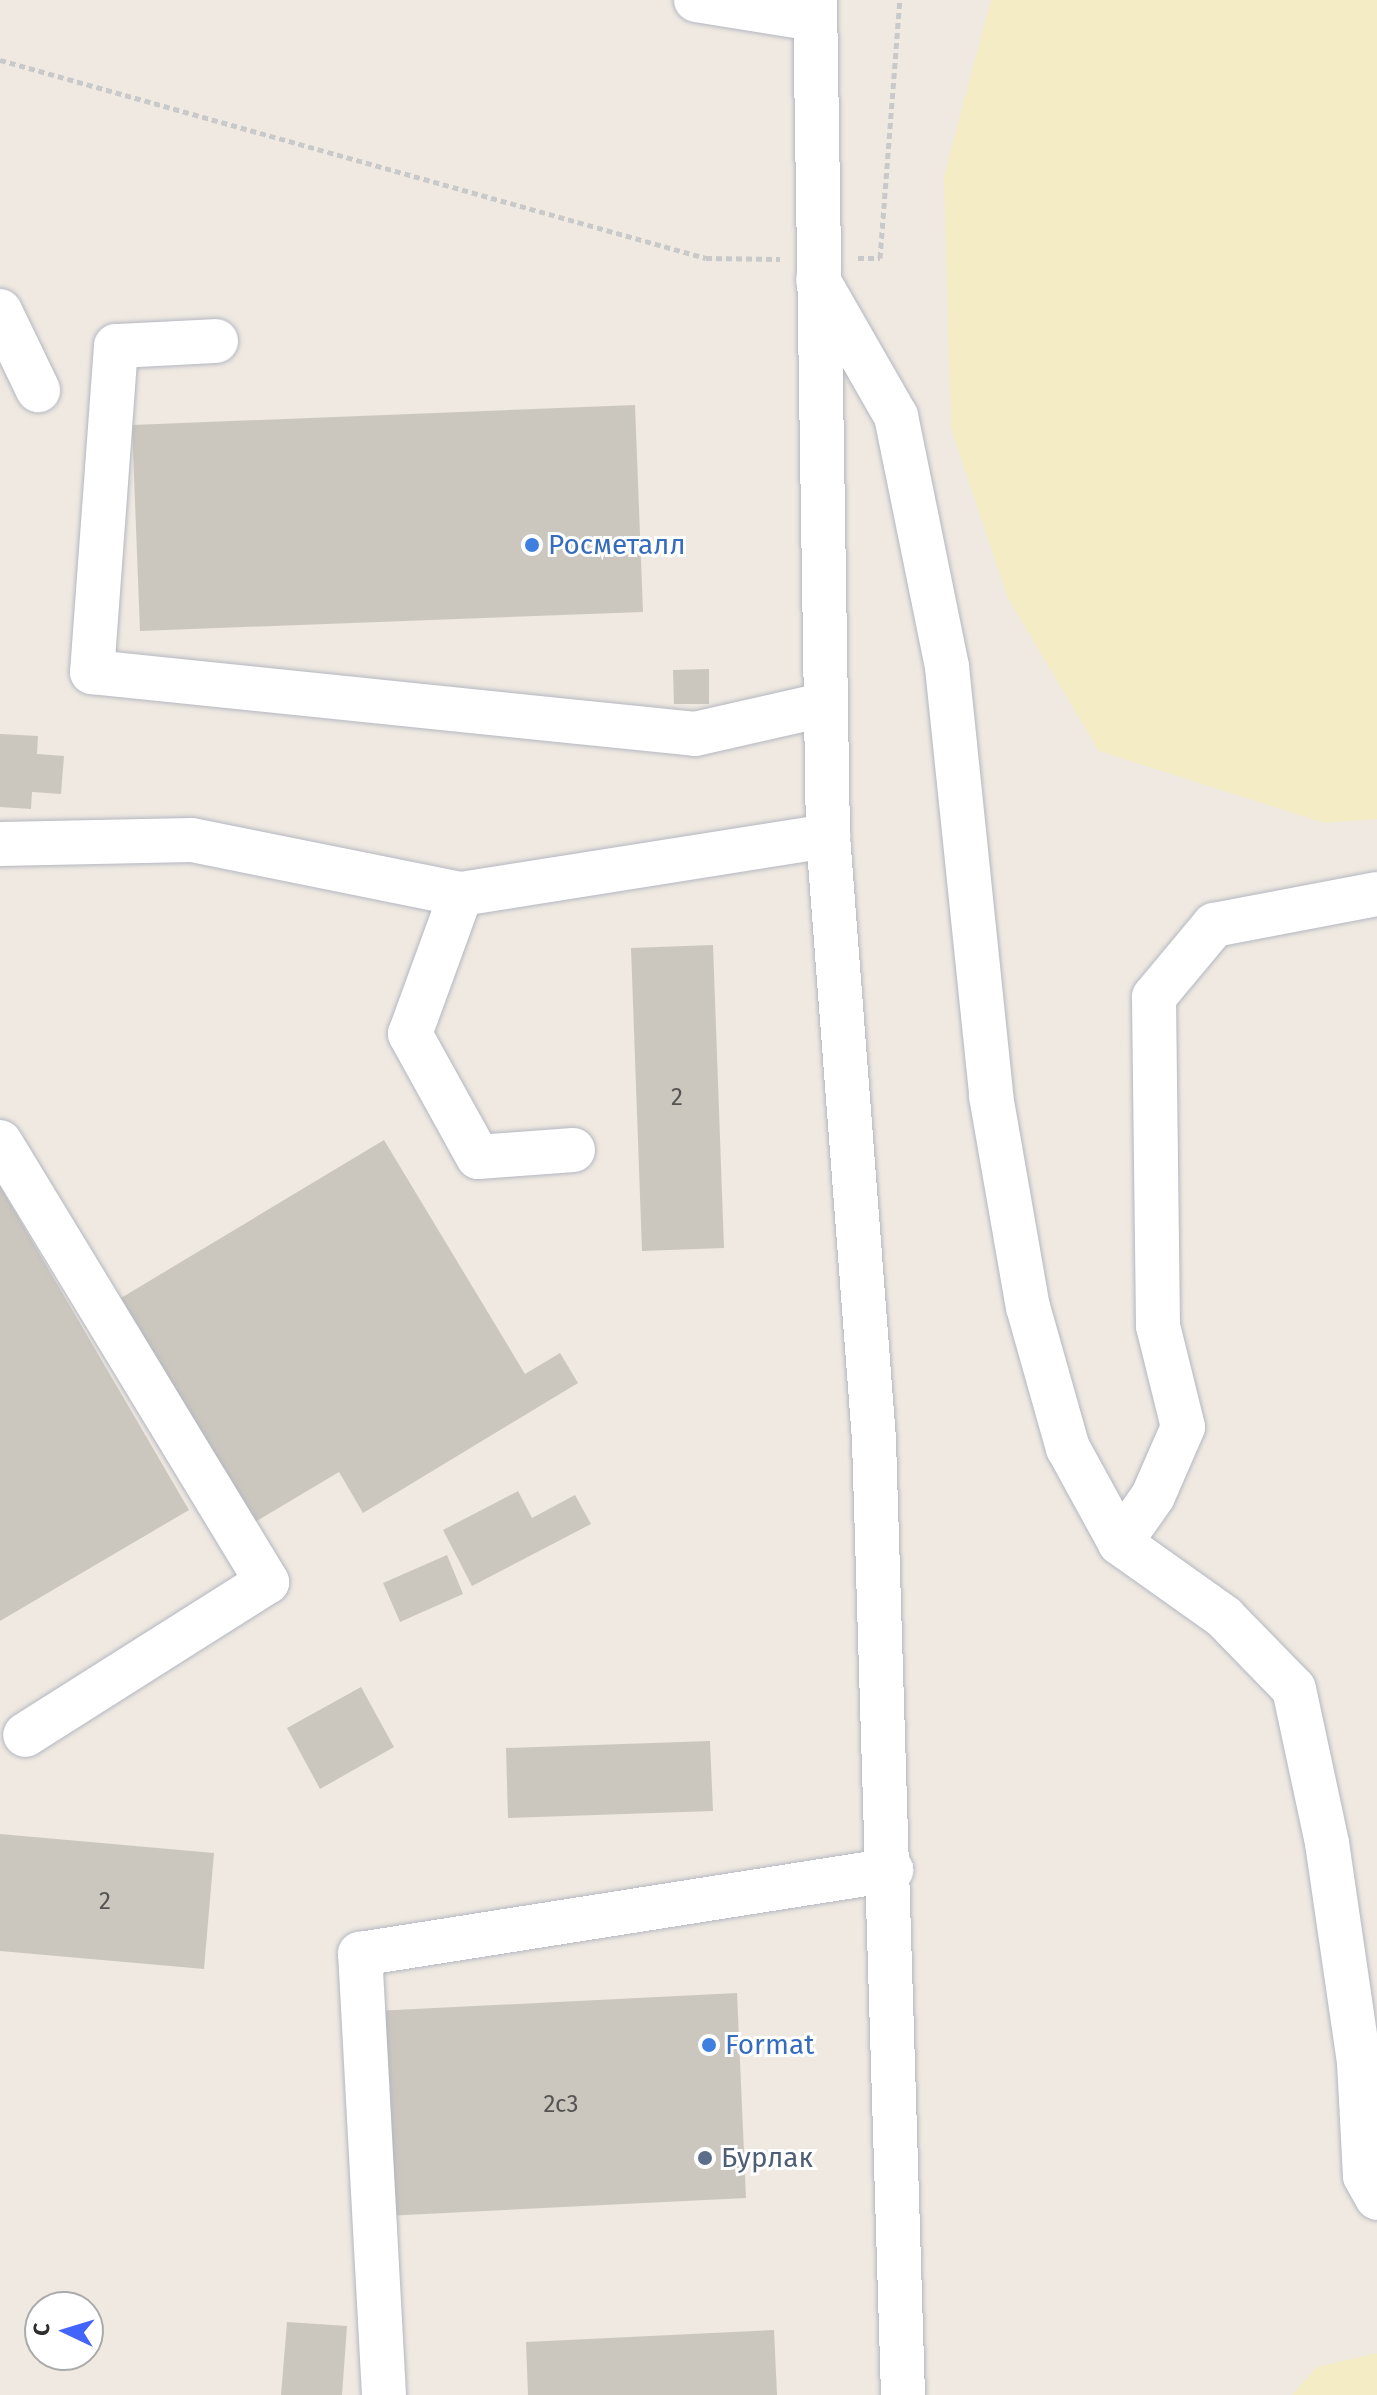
<!DOCTYPE html>
<meta charset="utf-8">
<style>
body{margin:0}
#map{position:relative;width:1377px;height:2395px;overflow:hidden;background:#efe9e1;font-family:"Fira Sans",sans-serif}
div>[style]{position:absolute}
[style*='--x']{left:calc(var(--x)*1px);top:calc(var(--y)*1px);width:calc(var(--w)*1px);rotate:calc(var(--a)*1deg)}
.sand>*{inset:0;background:#f3ecc5}
.building>*{inset:0;background:#cbc7bf}
.path>*{height:5px;margin-top:-2.5px;transform-origin:0;background:repeating-linear-gradient(90deg,#c9c9c9 0 6px,transparent 0 10px)}
.roads{filter:drop-shadow(0 0 2px #b4b7c1) drop-shadow(0 0 2px #b4b7c1)}
.minor>*{height:44px;margin:-22px;padding:0 22px;transform-origin:22px;border-radius:22px;background:#fff}
.dots>*{width:22px;height:22px;translate:-50% -50%;box-sizing:border-box;border:4px solid #fff;border-radius:50%}
span{translate:-50% -50%;white-space:nowrap;text-align:center;line-height:1.15;-webkit-text-stroke:6px #fff;paint-order:stroke}
.number-label{font-size:24px;color:#555452}
.number-label span{-webkit-text-stroke-width:0}
.shop-label{font-size:28px;color:#366cbe}
.left{translate:0 -50%;text-align:left}
.service-label{font-size:28px;color:#4e5e75}
.north{position:absolute;left:24px;top:2291px;width:80px;height:80px;box-sizing:border-box;background:#fff;border:2px solid #ababab;border-radius:50%;rotate:274deg;font-size:22px;font-weight:700;line-height:32px;text-align:center;color:#2e2e2e}
.north::after{content:'';display:block;margin:auto;width:28px;height:36px;background:#4264fb;clip-path:polygon(50% 0,100% 100%,50% 72%,0 100%)}
</style>
<div id="map">
<div class="sand">
<i style="clip-path:polygon(991px 0,1377px 0,1377px 819px,1324px 823px,1099px 751px,1008px 598px,951px 428px,944px 176px)"></i>
<i style="clip-path:polygon(1377px 2353px,1377px 2395px,1292px 2395px,1317px 2367px)"></i>
</div>
<div class="building">
<i style="clip-path:polygon(635px 405px,643px 612px,140px 631px,132px 425px)"></i>
<i style="clip-path:polygon(709px 669px,709px 704px,674px 704px,673px 670px)"></i>
<i style="clip-path:polygon(0 734px,38px 736px,37px 754px,64px 756px,61px 794px,32px 792px,31px 809px,0 807px)"></i>
<i style="clip-path:polygon(713px 945px,724px 1248px,642px 1251px,631px 948px)"></i>
<i style="clip-path:polygon(384px 1140px,525px 1374px,560px 1353px,578px 1383px,363px 1513px,339px 1472px,255px 1522px,121px 1298px)"></i>
<i style="clip-path:polygon(0 1186px,189px 1510px,0 1621px)"></i>
<i style="clip-path:polygon(518px 1491px,532px 1518px,575px 1495px,591px 1524px,472px 1586px,443px 1530px)"></i>
<i style="clip-path:polygon(447px 1555px,463px 1594px,400px 1622px,383px 1583px)"></i>
<i style="clip-path:polygon(361px 1687px,394px 1747px,320px 1789px,287px 1728px)"></i>
<i style="clip-path:polygon(710px 1741px,713px 1811px,508px 1818px,506px 1748px)"></i>
<i style="clip-path:polygon(0 1834px,214px 1853px,204px 1969px,0 1951px)"></i>
<i style="clip-path:polygon(737px 1993px,746px 2198px,385px 2216px,375px 2011px)"></i>
<i style="clip-path:polygon(287px 2322px,347px 2326px,342px 2395px,281px 2395px)"></i>
<i style="clip-path:polygon(774px 2330px,777px 2395px,528px 2395px,526px 2342px)"></i>
</div>
<div class="path">
<i style="--x:0;--y:60;--w:733;--a:15.67"></i>
<i style="--x:706;--y:258;--w:74;--a:0.8"></i>
<i style="--x:858;--y:258;--w:22;--a:0"></i>
<i style="--x:880;--y:258;--w:259;--a:-85.6"></i>
</div>
<div class="roads">
<div class="minor">
<i style="--x:696;--y:0;--w:120;--a:9.1"></i>
<i style="--x:815;--y:0;--w:836;--a:89.11"></i>
<i style="--x:828;--y:836;--w:606;--a:85.64"></i>
<i style="--x:874;--y:1440;--w:955;--a:88.26"></i>
<i style="--x:818;--y:280;--w:157;--a:60.2"></i>
<i style="--x:896;--y:416;--w:256;--a:78.5"></i>
<i style="--x:947;--y:667;--w:431;--a:84.1"></i>
<i style="--x:991;--y:1096;--w:214;--a:80.1"></i>
<i style="--x:1028;--y:1307;--w:147;--a:74.2"></i>
<i style="--x:1068;--y:1448;--w:108;--a:61.3"></i>
<i style="--x:1120;--y:1543;--w:128;--a:35.4"></i>
<i style="--x:1224;--y:1617;--w:100;--a:45.8"></i>
<i style="--x:1294;--y:1689;--w:157;--a:77.9"></i>
<i style="--x:1327;--y:1843;--w:221;--a:81.7"></i>
<i style="--x:1359;--y:2062;--w:114;--a:87"></i>
<i style="--x:1365;--y:2176;--w:25;--a:61"></i>
<i style="--x:0;--y:311;--w:88;--a:64.3"></i>
<i style="--x:216;--y:341;--w:100;--a:177.1"></i>
<i style="--x:116;--y:346;--w:327;--a:94.2"></i>
<i style="--x:92;--y:672;--w:606;--a:5.87"></i>
<i style="--x:695;--y:734;--w:131;--a:-12.8"></i>
<i style="--x:0;--y:844;--w:192;--a:-1.2"></i>
<i style="--x:192;--y:840;--w:274;--a:11.4"></i>
<i style="--x:0;--y:1142;--w:515;--a:58.75"></i>
<i style="--x:267;--y:1582;--w:286;--a:147.7"></i>
<i style="--x:573;--y:1150;--w:95;--a:175.8"></i>
<i style="--x:478;--y:1157;--w:141;--a:-118.9"></i>
<i style="--x:410;--y:1034;--w:149;--a:-70"></i>
<i style="--x:461;--y:894;--w:372;--a:-9"></i>
<i style="--x:1120;--y:1543;--w:57;--a:-54.9"></i>
<i style="--x:1153;--y:1496;--w:75;--a:-66.5"></i>
<i style="--x:1183;--y:1427;--w:104;--a:-103.9"></i>
<i style="--x:1158;--y:1326;--w:329;--a:-90.7"></i>
<i style="--x:1154;--y:997;--w:94;--a:-50.2"></i>
<i style="--x:1214;--y:925;--w:166;--a:-10.8"></i>
<i style="--x:384;--y:2395;--w:442;--a:-93.1"></i>
<i style="--x:360;--y:1954;--w:538;--a:-8.99"></i>
</div>
</div>
<div class="dots">
<i style="left:532px;top:545px;background:#3f7fe0"></i>
<i style="left:709px;top:2045px;background:#3f7fe0"></i>
<i style="left:705px;top:2158px;background:#5c6f8a"></i>
</div>
<div class="number-label">
<span style="left:677px;top:1098px">2</span>
<span style="left:105px;top:1902px">2</span>
<span style="left:561px;top:2105px">2с3</span>
</div>
<div class="shop-label">
<span class="left" style="left:548px;top:545px">Росметалл</span>
<span class="left" style="left:725px;top:2045px">Format</span>
</div>
<div class="service-label">
<span class="left" style="left:721px;top:2158px">Бурлак</span>
</div>
<div class="north">С</div>
</div>
